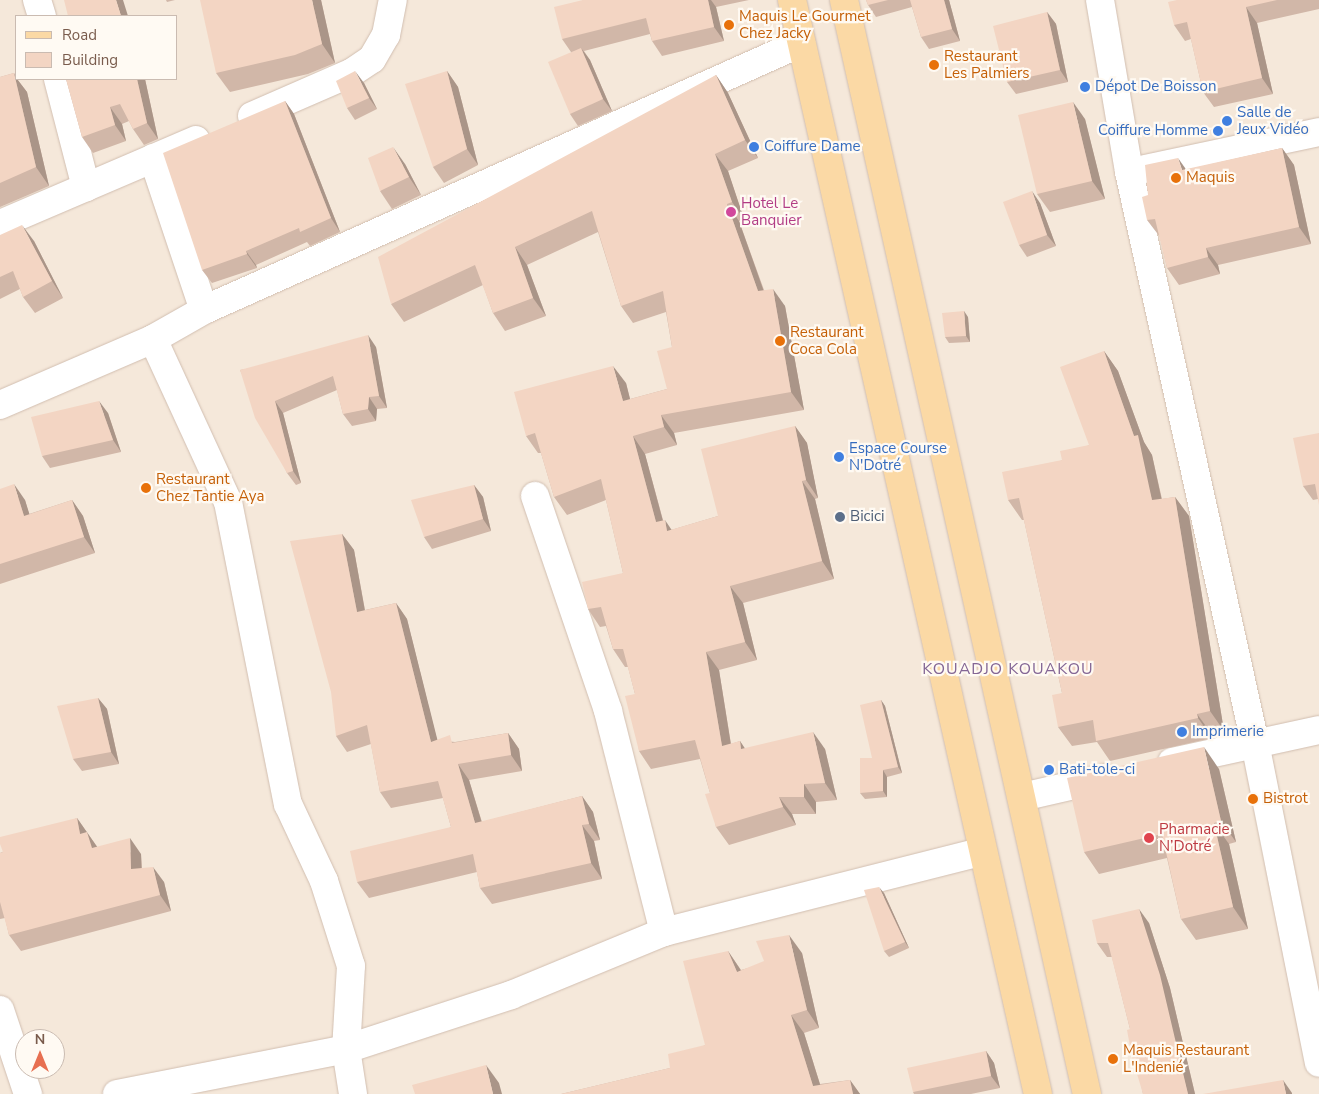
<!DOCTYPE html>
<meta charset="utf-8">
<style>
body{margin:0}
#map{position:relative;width:1319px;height:1094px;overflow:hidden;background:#fdf6ec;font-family:"Nunito Sans",sans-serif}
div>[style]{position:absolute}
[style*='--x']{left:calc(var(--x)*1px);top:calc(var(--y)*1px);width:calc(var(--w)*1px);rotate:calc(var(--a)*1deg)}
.residential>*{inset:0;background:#f5e8da}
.roads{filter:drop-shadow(0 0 1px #d1beb0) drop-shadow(0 0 1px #d1beb0)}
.minor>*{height:28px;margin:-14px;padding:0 14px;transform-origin:14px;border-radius:14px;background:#fff}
.major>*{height:28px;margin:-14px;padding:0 14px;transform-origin:14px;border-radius:14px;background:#fbd9a5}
.wall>*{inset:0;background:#d1b7a8}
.shaded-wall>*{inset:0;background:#aa9588}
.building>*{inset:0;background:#f3d5c3}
.dots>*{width:14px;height:14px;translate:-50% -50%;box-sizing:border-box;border:2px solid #fffaf3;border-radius:50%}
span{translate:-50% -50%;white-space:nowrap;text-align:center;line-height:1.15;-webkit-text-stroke:4.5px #fffaf3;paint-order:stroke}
.food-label{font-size:15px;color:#c56008}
.left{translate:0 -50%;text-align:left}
.shop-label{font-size:15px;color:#366cbe}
.right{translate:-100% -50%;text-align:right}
.hotel-label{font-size:15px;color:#b23c85}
.service-label{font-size:15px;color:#4e5e75}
.health-label{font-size:15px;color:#be3a42}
.neighbourhood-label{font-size:16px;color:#846695;letter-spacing:1px}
.legend{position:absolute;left:15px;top:15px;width:162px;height:65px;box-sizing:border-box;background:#fffaf3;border:1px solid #cabbb1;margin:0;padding:6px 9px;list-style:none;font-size:15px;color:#7a5c4d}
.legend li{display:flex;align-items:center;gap:10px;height:25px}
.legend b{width:25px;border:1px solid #cabbb1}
.north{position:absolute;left:15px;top:1029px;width:50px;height:50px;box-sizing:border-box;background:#fffaf3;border:1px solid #cabbb1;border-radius:50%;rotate:0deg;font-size:14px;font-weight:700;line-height:20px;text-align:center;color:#7a5c4d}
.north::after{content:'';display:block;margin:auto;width:18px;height:22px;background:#e76f51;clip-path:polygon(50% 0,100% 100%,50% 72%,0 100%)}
</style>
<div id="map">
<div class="residential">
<i style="clip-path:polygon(evenodd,0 0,1319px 0,1319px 1094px,0 1094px,0 0,16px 16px,176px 16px,176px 79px,16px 79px,16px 16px,0 0,25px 1039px,55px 1039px,55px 1069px,25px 1069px,25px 1039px)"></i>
</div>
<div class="roads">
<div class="minor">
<i style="--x:37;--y:0;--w:17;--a:73"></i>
<i style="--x:1100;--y:0;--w:174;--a:80.4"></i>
<i style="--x:1129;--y:172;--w:585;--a:77.56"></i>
<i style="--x:1255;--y:743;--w:326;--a:78.7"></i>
<i style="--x:58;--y:79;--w:112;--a:75.5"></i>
<i style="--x:252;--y:116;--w:108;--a:-23.5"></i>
<i style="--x:351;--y:73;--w:25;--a:-34"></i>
<i style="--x:372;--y:59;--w:28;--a:-60"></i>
<i style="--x:386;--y:35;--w:36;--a:-79"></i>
<i style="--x:153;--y:158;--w:160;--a:71.5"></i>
<i style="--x:1145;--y:169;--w:178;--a:-12"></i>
<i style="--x:0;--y:224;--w:213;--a:-23.2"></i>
<i style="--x:153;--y:339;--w:179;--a:65.3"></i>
<i style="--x:228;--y:502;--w:308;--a:78.8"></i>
<i style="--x:288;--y:804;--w:85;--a:64.9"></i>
<i style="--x:324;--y:881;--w:89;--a:72.4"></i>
<i style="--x:351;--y:966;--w:83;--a:93.4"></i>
<i style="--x:346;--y:1049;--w:46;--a:81.2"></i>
<i style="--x:0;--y:405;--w:167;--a:-23.3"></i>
<i style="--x:153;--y:339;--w:59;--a:-29.6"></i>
<i style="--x:204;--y:310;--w:654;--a:-24.1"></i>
<i style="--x:535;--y:496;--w:227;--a:71.2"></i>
<i style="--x:608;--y:711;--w:228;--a:75.8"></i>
<i style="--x:1172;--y:762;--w:150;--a:-12.3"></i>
<i style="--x:1022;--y:797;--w:85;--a:-12.9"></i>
<i style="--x:0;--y:1010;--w:89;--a:71.6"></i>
<i style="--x:117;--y:1094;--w:233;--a:-11.1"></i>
<i style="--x:346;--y:1049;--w:174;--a:-18.1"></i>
<i style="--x:511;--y:995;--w:165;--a:-22.4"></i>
<i style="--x:664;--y:932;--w:327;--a:-14.2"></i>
</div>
<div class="major">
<i style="--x:792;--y:0;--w:1121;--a:77.33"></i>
<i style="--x:844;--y:0;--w:1121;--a:77.48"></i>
</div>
</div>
<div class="wall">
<i style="clip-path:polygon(166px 0,175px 0,167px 2px)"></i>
<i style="clip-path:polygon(321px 0,335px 63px,308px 74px,230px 92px,216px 73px)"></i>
<i style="clip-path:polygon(583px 0,749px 0,716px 7px,724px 41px,662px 56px,652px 41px,650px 34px,584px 51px,590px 60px,612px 111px,578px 126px,570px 114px,571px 52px,562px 39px)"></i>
<i style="clip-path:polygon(866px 0,949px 0,960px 41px,929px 49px,921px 37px,912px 7px,876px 17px,868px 5px)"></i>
<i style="clip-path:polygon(1177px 0,1319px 0,1319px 9px,1257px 23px,1273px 94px,1214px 107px,1203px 92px,1191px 39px,1185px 41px,1174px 25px)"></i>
<i style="clip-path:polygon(1047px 12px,1056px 24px,1068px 82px,1016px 94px,1007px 82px)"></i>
<i style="clip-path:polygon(447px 71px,458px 87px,478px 165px,444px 183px,433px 167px)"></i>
<i style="clip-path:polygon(14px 73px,16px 77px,16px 79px,17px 79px,27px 92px,49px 186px,0 207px,0 77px)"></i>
<i style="clip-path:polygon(716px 75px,728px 93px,758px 158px,728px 171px,744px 219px,739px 221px,764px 290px,785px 306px,804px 410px,674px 433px,677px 445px,645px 454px,663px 520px,671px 530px,718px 516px,795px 426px,807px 443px,818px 498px,815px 499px,834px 579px,743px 603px,757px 660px,719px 670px,731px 744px,740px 741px,744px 748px,825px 749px,837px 800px,816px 802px,816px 814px,792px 814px,796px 825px,729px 845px,716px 827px,710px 793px,700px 759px,651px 769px,639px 751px,635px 694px,628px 667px,625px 667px,613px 649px,606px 626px,600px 627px,588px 609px,623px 573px,606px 500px,567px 515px,554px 497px,541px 453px,538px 453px,526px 436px,626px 383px,630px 399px,667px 389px,672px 347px,666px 312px,633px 323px,621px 306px,598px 232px,527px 265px,546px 316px,505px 331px,493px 313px,483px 285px,404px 322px,391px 304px)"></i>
<i style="clip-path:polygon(66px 79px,145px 79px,158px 139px,144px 145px,133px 129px,129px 121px,122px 124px,126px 141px,93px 153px,82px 137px)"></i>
<i style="clip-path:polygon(364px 83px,377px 109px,355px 120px,347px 108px)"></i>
<i style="clip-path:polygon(285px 101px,294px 114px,340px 232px,310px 246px,307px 242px,256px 265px,257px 268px,212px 283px,202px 270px)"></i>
<i style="clip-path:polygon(1085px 119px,1105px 199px,1050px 212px,1037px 194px)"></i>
<i style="clip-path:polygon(1282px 148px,1294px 165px,1311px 244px,1218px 265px,1220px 274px,1179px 285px,1167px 268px,1160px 237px,1147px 220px,1186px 170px)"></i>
<i style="clip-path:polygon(405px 164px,421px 195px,392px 209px,380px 191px)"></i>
<i style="clip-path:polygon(1040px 203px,1056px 246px,1027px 257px,1019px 245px)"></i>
<i style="clip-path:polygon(0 235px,34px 241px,63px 298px,35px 313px,23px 297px,20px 289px,0 299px)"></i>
<i style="clip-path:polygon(968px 317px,970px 342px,949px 343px,945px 337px)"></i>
<i style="clip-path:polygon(376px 347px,387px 408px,377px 409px,376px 421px,352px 426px,343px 414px,337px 390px,283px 413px,301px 483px,296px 485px,287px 473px,240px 370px)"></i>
<i style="clip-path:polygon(1104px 351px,1118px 371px,1144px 442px,1152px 455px,1162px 499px,1175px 497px,1189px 516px,1224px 731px,1211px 733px,1212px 738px,1110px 761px,1097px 742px,1072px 746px,1058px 727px,1062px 693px,1024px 520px,1022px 520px,1008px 500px,1062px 460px,1089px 445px)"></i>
<i style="clip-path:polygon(108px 413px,121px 452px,50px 468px,42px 456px)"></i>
<i style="clip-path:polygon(1319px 433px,1318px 499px,1313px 500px,1303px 486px)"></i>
<i style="clip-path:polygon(474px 485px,483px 497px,491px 531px,432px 549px,424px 537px)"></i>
<i style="clip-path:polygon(0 489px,25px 500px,29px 514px,72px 500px,83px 516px,95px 553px,0 584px)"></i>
<i style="clip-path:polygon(342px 534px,354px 550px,365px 610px,396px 603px,407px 619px,437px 740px,455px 742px,508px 733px,519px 749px,522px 771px,469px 780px,482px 822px,582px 796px,593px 812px,600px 840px,594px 841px,602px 879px,492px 904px,480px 888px,477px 872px,369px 898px,357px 882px,451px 827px,443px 798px,391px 808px,380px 792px,371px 744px,347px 752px,336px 736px)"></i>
<i style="clip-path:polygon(98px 698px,107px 709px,119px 764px,82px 771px,73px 759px)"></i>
<i style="clip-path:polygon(881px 700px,885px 706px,902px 773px,887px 777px,887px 797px,865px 799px,860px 793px,872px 758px)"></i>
<i style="clip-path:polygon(1219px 769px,1236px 842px,1229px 844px,1248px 929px,1196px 940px,1181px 919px,1167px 858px,1099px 874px,1084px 852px)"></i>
<i style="clip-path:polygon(77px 818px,97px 847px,141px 854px,142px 868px,164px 882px,171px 911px,21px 951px,9px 935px,5px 918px,0 919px,0 853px)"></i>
<i style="clip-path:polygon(884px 893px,909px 948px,889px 957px,884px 951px)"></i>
<i style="clip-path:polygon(1149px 923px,1170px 988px,1195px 1094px,1143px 1094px,1130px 1029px,1112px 957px,1107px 957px,1097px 943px)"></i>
<i style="clip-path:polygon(728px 951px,741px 970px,802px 953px,819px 1028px,804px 1033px,820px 1084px,850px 1080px,860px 1094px,561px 1094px,670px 1068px,705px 1045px)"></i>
<i style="clip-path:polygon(986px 1051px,994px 1063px,1000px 1088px,971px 1094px,914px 1094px,913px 1092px)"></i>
</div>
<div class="shaded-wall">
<i style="clip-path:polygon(116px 0,123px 0,128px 16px,121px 16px)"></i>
<i style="clip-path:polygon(312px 0,321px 0,335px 63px,322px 44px)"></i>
<i style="clip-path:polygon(708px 0,711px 0,716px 7px,724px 41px,714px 27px)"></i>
<i style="clip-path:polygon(944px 0,949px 0,960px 41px,952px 29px)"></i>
<i style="clip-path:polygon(1246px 7px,1257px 23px,1273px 94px,1262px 78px)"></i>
<i style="clip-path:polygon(1047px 12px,1056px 24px,1068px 82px,1060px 70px)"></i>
<i style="clip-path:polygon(581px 48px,590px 60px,612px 111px,603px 99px)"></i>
<i style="clip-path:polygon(355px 71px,364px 83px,377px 109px,369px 98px)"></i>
<i style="clip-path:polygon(447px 71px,458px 87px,478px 165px,467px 149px)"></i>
<i style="clip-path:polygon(14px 73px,16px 77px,16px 79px,17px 79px,27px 92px,49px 186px,36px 167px)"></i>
<i style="clip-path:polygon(716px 75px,728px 93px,758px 158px,745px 140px)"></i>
<i style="clip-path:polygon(137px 79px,145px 79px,158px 139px,147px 123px)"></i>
<i style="clip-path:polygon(285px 101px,294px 114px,340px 232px,331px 218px)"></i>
<i style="clip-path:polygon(1073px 102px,1085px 119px,1105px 199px,1092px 181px)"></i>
<i style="clip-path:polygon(110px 107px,122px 124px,126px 141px,115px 125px)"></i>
<i style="clip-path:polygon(393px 147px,405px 164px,421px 195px,409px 177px)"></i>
<i style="clip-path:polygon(1282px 148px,1294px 165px,1311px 244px,1299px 227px)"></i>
<i style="clip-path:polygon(715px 154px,728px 171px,744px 219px,732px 202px)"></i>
<i style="clip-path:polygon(1178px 158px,1190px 175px,1182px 170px)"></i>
<i style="clip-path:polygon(1032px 191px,1040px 203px,1056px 246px,1047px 235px)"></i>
<i style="clip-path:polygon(727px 204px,739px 221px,770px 309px,758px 291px)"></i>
<i style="clip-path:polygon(22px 225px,34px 241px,63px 298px,52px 281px)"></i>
<i style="clip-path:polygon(515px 247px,527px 265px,546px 316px,533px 298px)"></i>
<i style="clip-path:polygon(1206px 248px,1218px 265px,1220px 274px,1208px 257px)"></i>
<i style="clip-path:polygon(246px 251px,256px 265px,257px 268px,247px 254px)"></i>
<i style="clip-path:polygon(773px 289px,785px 306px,804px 410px,791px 392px)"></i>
<i style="clip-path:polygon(964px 311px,968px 317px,970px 342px,966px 336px)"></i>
<i style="clip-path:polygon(368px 335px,376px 347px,387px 408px,379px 396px)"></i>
<i style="clip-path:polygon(1104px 351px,1118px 371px,1144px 442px,1152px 455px,1166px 520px,1152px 500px,1134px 436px)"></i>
<i style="clip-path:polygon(613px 366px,626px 383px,635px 419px,623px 401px)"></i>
<i style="clip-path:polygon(369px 397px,377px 409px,376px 421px,368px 409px)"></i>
<i style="clip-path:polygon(99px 401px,108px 413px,121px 452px,113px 440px)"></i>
<i style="clip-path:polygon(275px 401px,283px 413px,301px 483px,293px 471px)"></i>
<i style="clip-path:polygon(661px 415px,674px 433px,677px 445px,664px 427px)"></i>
<i style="clip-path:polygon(795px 426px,807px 443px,818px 498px,806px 480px)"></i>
<i style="clip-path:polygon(633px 436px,645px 454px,668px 540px,656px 522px)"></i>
<i style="clip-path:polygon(802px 481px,815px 499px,834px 579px,822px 561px)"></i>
<i style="clip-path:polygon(14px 484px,25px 500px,35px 532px,24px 516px)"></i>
<i style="clip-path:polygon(474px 485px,483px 497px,491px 531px,483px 519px)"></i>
<i style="clip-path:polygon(1175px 497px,1189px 516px,1224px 731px,1210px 711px)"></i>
<i style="clip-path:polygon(72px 500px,83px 516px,95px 553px,84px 537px)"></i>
<i style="clip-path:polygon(665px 520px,677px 538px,667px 531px)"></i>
<i style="clip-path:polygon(342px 534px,354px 550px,368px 628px,357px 612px)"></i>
<i style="clip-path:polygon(730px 586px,743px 603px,757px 660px,745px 642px)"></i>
<i style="clip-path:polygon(396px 603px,407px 619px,442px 758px,431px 742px)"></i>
<i style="clip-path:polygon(706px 652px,719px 670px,734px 764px,722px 746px)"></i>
<i style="clip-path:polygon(98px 698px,107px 709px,119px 764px,111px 752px)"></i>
<i style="clip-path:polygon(881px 700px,885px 706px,902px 773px,898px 767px)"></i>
<i style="clip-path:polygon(1197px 714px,1211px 733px,1212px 738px,1198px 718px)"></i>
<i style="clip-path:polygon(813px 732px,825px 749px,837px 800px,825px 783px)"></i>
<i style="clip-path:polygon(508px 733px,519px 749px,522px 771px,511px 755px)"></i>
<i style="clip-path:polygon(740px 741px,752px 759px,741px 749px)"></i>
<i style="clip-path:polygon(1204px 747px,1219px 769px,1236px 842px,1221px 821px)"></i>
<i style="clip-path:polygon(458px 764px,469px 780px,487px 840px,475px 823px)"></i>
<i style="clip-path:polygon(883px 770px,887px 777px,887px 797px,883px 791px)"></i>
<i style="clip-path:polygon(804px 784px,816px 802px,816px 814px,804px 797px)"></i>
<i style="clip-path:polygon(582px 796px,593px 812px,600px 840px,589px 824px)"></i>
<i style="clip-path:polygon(779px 797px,792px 814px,796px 825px,783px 807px)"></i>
<i style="clip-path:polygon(77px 818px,98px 848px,103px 864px,80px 834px)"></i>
<i style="clip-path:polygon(1214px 823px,1229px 844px,1248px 929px,1233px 907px)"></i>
<i style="clip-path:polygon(582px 825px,594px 841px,602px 879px,591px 863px)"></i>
<i style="clip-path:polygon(130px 838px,141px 854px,142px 885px,131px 869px)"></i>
<i style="clip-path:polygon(153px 867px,164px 882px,171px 911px,160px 895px)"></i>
<i style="clip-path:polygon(879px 887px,884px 893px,909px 948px,905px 942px)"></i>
<i style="clip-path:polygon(1139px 909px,1149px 923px,1170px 988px,1195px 1094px,1188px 1094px)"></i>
<i style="clip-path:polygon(789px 935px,802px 953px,819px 1028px,807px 1010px)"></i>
<i style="clip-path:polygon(728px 951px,740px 969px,750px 990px,737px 972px)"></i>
<i style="clip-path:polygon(791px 1015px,804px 1033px,823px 1094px,813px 1086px)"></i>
<i style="clip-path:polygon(986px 1051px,994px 1063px,1000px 1088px,991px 1076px)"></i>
<i style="clip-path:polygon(486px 1065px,499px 1083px,502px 1094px,493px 1094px)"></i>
<i style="clip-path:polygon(850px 1080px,860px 1094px,853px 1094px)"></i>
<i style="clip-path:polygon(1283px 1080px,1292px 1093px,1292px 1094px,1286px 1094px)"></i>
</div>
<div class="building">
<i style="clip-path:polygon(64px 0,116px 0,121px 16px,68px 16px)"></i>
<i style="clip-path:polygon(200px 0,312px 0,322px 44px,295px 55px,216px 73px)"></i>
<i style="clip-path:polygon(583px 0,708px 0,714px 27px,652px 41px,646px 18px,562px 39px,554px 7px)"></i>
<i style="clip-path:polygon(866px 0,888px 0,868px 5px)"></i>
<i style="clip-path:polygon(910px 0,944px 0,952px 29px,921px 37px)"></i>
<i style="clip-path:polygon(1177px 0,1277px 0,1246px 7px,1262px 78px,1203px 92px,1187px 22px,1174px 25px,1168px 2px)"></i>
<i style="clip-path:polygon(1047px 12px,1060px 70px,1007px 82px,993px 26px)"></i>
<i style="clip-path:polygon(581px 48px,603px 99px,570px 114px,548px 62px)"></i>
<i style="clip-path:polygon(355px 71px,369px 98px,347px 108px,336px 81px)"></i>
<i style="clip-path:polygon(447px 71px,467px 149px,433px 167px,405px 84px)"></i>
<i style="clip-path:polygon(14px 73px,36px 167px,0 183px,0 77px)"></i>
<i style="clip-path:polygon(716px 75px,745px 140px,715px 154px,732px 202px,727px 204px,758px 291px,773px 289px,791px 392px,661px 415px,664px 427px,633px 436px,656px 522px,665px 520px,667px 531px,718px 516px,701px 449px,795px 426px,806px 480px,802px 481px,822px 561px,730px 586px,745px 642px,706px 652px,722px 746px,740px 741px,741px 749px,813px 732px,825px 783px,804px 784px,804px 797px,779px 797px,783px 807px,716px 827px,705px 794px,710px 793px,695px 740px,639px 751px,625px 696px,635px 694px,623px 649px,613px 649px,601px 607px,588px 609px,582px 582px,623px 573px,601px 479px,554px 497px,535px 433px,526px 436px,514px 392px,613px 366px,623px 401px,667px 389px,657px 351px,672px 347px,663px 291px,621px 306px,592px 211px,515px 247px,533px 298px,493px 313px,475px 265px,391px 304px,378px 257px)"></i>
<i style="clip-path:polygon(66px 79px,137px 79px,147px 123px,133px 129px,120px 104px,110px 107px,115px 125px,82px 137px)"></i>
<i style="clip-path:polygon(285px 101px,331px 218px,300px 232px,299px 228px,246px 251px,247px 254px,202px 270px,163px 153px)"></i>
<i style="clip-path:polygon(1073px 102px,1092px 181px,1037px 194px,1018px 115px)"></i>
<i style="clip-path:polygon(393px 147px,409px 177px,380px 191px,368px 158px)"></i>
<i style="clip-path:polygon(1282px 148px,1299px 227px,1206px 248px,1208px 257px,1167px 268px,1155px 219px,1147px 220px,1142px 197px,1148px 195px,1145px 165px,1178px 158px,1182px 170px)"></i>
<i style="clip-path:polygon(1032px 191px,1047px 235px,1019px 245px,1003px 202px)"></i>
<i style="clip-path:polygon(22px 225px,52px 281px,23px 297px,13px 271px,0 277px,0 235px)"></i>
<i style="clip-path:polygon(964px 311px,966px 336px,945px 337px,942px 313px)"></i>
<i style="clip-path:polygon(368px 335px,379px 396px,369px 397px,368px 409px,343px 414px,333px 376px,275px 401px,293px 471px,287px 473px,255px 418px,240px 370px)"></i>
<i style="clip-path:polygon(1104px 351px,1134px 436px,1138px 435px,1152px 500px,1175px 497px,1210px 711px,1197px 714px,1198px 718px,1096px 741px,1093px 720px,1058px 727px,1052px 695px,1062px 693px,1019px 498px,1008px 500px,1002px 472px,1062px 460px,1060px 451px,1089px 445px,1060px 367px)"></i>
<i style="clip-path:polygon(99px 401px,113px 440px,42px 456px,31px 417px)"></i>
<i style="clip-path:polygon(1319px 433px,1319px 505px,1315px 484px,1303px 486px,1293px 438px)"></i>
<i style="clip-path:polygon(14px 484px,24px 516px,72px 500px,84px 537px,0 564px,0 489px)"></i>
<i style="clip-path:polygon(474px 485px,483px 519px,424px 537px,411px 500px)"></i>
<i style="clip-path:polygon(342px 534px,357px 612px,396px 603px,431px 742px,450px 735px,452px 743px,508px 733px,511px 755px,458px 764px,475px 823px,582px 796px,589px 824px,582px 825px,591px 863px,480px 888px,473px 854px,357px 882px,350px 851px,451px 827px,438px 781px,380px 792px,367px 725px,336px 736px,331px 692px,290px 541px)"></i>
<i style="clip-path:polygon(98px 698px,111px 752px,73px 759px,57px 706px)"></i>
<i style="clip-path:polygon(881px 700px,898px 767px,883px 770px,883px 791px,860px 793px,860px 758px,872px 758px,860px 705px)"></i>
<i style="clip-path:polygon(1204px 747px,1221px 821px,1214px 823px,1233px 907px,1181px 919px,1162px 834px,1084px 852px,1067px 778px)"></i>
<i style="clip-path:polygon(77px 818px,80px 834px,87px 832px,92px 848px,130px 838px,131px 869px,153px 867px,160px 895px,9px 935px,0 902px,0 853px,3px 852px,0 844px,0 837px)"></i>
<i style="clip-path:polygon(879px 887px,905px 942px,884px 951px,864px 890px)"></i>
<i style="clip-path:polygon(1139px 909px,1160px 975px,1188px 1094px,1143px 1094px,1132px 1057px,1127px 1030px,1130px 1029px,1108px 943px,1097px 943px,1092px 920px)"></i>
<i style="clip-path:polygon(789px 935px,807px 1010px,791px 1015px,813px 1086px,850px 1080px,853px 1094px,561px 1094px,670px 1068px,668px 1054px,705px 1045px,683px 961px,728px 951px,737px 972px,764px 961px,756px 941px)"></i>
<i style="clip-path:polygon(986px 1051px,991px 1076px,913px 1092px,907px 1068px)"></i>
<i style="clip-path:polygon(486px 1065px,493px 1094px,415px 1094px,412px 1085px)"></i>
<i style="clip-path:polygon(1283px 1080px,1286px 1094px,1203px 1094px)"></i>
</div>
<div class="dots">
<i style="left:729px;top:25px;background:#e8710a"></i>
<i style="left:934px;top:65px;background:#e8710a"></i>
<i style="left:1085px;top:87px;background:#3f7fe0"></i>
<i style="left:1227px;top:121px;background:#3f7fe0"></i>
<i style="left:1218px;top:131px;background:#3f7fe0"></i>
<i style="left:754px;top:147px;background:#3f7fe0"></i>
<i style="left:1176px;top:178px;background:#e8710a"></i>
<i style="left:731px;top:212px;background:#d1479c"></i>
<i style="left:780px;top:341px;background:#e8710a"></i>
<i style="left:839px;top:457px;background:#3f7fe0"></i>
<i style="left:146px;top:488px;background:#e8710a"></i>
<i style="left:840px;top:517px;background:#5c6f8a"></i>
<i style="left:1182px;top:732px;background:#3f7fe0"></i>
<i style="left:1049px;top:770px;background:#3f7fe0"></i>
<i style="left:1253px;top:799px;background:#e8710a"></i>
<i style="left:1149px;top:838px;background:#e0444e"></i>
<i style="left:1113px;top:1059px;background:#e8710a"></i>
</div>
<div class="food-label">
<span class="left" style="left:739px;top:25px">Maquis Le Gourmet<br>Chez Jacky</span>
<span class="left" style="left:944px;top:65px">Restaurant<br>Les Palmiers</span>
<span class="left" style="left:1186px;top:178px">Maquis</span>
<span class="left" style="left:790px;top:341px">Restaurant<br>Coca Cola</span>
<span class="left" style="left:156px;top:488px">Restaurant<br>Chez Tantie Aya</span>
<span class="left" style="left:1263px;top:799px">Bistrot</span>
<span class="left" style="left:1123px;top:1059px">Maquis Restaurant<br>L'Indenié</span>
</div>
<div class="shop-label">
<span class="left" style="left:1095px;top:87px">Dépot De Boisson</span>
<span class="left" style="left:1237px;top:121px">Salle de<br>Jeux Vidéo</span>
<span class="right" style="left:1208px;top:131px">Coiffure Homme</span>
<span class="left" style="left:764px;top:147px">Coiffure Dame</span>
<span class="left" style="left:849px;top:457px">Espace Course<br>N'Dotré</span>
<span class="left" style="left:1192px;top:732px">Imprimerie</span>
<span class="left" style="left:1059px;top:770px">Bati-tole-ci</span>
</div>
<div class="hotel-label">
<span class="left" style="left:741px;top:212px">Hotel Le<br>Banquier</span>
</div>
<div class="service-label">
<span class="left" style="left:850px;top:517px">Bicici</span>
</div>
<div class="health-label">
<span class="left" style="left:1159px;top:838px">Pharmacie<br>N’Dotré</span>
</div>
<div class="neighbourhood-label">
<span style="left:1008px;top:669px">KOUADJO KOUAKOU</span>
</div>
<ul class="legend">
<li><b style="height:6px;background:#fbd9a5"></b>Road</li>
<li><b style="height:14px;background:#f3d5c3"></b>Building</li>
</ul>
<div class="north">N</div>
</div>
